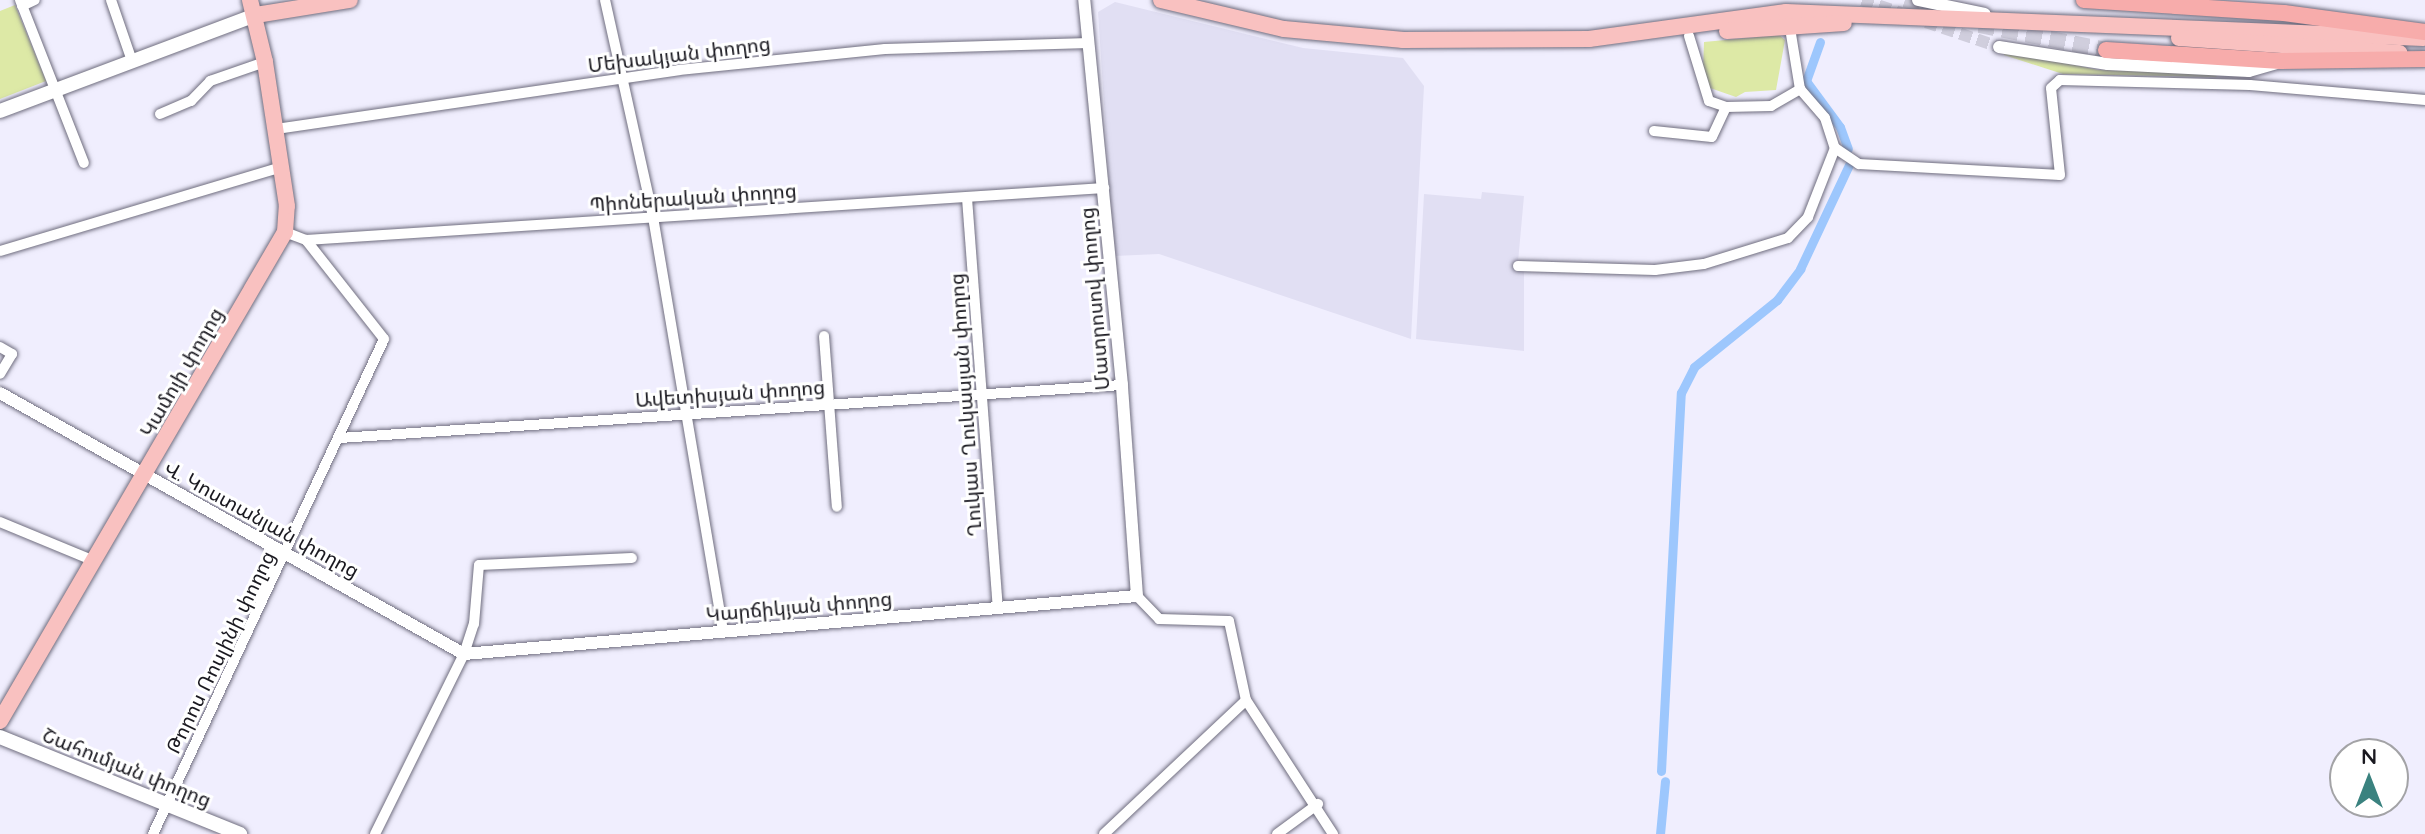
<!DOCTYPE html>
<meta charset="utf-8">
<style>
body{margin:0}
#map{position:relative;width:2425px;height:834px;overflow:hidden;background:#f0eefe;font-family:Quicksand,"Noto Sans Armenian",sans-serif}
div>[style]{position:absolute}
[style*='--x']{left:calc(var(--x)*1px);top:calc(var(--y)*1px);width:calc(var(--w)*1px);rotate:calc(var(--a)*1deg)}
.built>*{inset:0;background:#e1dff3}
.green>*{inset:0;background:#dde9a6}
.canal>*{height:9px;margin:-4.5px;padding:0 4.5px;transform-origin:4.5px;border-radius:4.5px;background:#9dc7fd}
.tertiary-tunnel>*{height:12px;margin-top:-6px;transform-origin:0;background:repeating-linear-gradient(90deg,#d0cedd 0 12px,transparent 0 18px)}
.trunk-tunnel>*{height:16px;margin-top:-8px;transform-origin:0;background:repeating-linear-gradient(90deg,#d0cedd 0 16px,transparent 0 24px)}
.roads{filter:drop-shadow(0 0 2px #6f6d7e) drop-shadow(0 0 2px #6f6d7e)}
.minor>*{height:10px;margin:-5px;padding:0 5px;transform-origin:5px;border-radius:5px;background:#fff}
.tertiary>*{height:12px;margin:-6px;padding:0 6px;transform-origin:6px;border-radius:6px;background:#fff}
.secondary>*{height:14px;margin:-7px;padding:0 7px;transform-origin:7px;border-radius:7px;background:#fff}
.primary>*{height:16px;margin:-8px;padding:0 8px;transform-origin:8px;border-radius:8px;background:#f9c1c0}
.trunk>*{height:16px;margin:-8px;padding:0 8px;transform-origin:8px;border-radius:8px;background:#f7acab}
span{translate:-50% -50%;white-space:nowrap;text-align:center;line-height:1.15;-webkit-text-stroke:6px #fff;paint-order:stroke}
.street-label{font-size:20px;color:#1a1920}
.north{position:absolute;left:2329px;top:738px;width:80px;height:80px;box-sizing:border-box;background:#fff;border:2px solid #a3a3a6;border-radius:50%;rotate:0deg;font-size:22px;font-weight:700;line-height:32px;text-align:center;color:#1a1920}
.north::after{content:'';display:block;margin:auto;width:28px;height:36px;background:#3a827f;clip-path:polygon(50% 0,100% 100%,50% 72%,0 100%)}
</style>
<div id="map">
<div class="built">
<i style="clip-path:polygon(1115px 2px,1303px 48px,1403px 58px,1424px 86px,1411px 339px,1159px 254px,1114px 256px,1098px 12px)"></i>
<i style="clip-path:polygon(1482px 192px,1524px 196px,1518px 262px,1524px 263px,1524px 351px,1416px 339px,1424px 194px,1481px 199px)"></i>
</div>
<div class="green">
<i style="clip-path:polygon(15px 5px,46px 81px,0 99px,0 11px)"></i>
<i style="clip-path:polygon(1779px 35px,1785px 40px,1776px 90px,1745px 92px,1736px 97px,1710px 88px,1703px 70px,1704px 42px)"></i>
<i style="clip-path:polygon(2006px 50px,2098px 70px,2215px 72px,2217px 77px,2063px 74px,2004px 55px)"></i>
</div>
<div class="canal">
<i style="--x:1820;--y:42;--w:41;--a:109.7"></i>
<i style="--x:1806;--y:81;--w:57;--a:53.5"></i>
<i style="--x:1840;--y:127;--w:23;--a:70"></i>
<i style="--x:1661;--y:771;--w:379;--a:-87"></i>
<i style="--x:1681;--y:393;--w:29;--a:-63"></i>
<i style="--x:1694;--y:367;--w:107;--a:-38.9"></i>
<i style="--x:1777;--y:300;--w:39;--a:-53"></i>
<i style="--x:1800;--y:269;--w:115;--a:-64.8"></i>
<i style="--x:1660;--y:834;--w:53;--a:-84.6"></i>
</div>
<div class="tertiary-tunnel">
<i style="--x:1862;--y:0;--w:41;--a:18.4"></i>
<i style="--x:1926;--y:22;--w:77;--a:18.9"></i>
</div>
<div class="trunk-tunnel">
<i style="--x:1905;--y:0;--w:50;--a:19.9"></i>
<i style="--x:1979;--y:25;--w:129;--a:11.1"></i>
</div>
<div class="roads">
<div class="minor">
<i style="--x:20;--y:0;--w:175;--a:68.6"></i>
<i style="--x:111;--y:0;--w:65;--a:71"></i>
<i style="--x:605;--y:0;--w:222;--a:77.5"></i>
<i style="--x:653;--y:217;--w:421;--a:80.4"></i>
<i style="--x:22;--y:6;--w:14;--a:-25"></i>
<i style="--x:1789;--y:22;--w:68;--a:80.7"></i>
<i style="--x:1800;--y:89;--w:38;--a:49"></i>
<i style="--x:1825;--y:118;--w:32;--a:72"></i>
<i style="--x:1835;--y:148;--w:29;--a:34"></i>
<i style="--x:1859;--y:164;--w:201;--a:3.1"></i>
<i style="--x:2060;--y:175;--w:87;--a:-95.9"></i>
<i style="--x:2051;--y:88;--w:12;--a:-42"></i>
<i style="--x:2060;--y:80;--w:190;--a:1.5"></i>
<i style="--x:2250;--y:85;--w:176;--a:4.9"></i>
<i style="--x:1689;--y:36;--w:68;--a:72.9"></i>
<i style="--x:1709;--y:101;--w:18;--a:19"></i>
<i style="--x:1726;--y:107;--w:45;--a:-1.3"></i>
<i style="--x:1771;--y:106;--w:34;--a:-30"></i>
<i style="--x:160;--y:114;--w:34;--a:-23"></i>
<i style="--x:191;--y:101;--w:28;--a:-46"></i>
<i style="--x:210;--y:81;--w:58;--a:-19.1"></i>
<i style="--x:276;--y:129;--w:407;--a:-8.3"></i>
<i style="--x:679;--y:70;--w:207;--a:-5.8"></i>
<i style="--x:885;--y:49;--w:204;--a:-1.7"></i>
<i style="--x:1654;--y:131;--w:58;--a:5.9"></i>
<i style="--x:1712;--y:137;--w:33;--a:-65"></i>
<i style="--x:967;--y:198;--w:412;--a:85.7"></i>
<i style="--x:285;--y:232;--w:22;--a:21"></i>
<i style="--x:306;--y:240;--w:800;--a:-3.73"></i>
<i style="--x:0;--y:251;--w:293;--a:-16.6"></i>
<i style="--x:1518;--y:266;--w:137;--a:1.7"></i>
<i style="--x:1655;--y:270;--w:49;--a:-7"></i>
<i style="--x:1704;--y:264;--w:88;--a:-17.2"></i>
<i style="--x:1788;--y:238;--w:29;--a:-46"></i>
<i style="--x:1808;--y:217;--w:74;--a:-68.6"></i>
<i style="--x:824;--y:336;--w:171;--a:85.7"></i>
<i style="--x:0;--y:347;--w:14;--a:30"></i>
<i style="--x:12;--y:354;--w:23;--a:121"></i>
<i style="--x:340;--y:438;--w:784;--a:-3.88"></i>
<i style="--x:0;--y:522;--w:102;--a:22.5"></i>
<i style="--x:1137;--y:596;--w:32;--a:46"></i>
<i style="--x:1159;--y:619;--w:70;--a:1.6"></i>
<i style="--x:1229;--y:621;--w:81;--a:77.9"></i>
<i style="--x:1246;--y:700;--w:160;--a:57"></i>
<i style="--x:153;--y:834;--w:546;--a:-64.98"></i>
<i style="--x:384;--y:339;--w:126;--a:-128.2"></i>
<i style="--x:375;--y:834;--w:201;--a:-63.7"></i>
<i style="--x:464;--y:654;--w:32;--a:-72"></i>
<i style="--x:474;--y:624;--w:59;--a:-85.2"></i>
<i style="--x:479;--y:565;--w:153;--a:-2.6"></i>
<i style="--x:1104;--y:834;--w:195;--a:-43.3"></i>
<i style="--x:1277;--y:834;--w:51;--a:-36.2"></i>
</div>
<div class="tertiary">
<i style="--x:1918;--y:0;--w:68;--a:11.8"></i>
<i style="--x:1999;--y:47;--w:110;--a:8.9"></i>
<i style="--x:2108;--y:64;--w:141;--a:2.8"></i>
<i style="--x:2249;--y:71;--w:29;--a:-16"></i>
<i style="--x:0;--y:393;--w:532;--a:29.36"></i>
<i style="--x:464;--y:654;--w:675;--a:-4.93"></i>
<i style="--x:1137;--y:596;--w:212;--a:-94.1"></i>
<i style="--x:1122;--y:385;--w:387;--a:-95.6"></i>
</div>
<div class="secondary">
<i style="--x:0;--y:111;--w:273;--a:-20.6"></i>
<i style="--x:0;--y:737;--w:259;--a:22"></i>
</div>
<div class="primary">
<i style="--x:1161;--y:0;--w:126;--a:13.3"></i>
<i style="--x:1284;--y:29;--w:120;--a:5.3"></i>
<i style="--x:1403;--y:40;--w:186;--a:-0.3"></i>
<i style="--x:1589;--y:39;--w:199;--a:-7.8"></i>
<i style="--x:1786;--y:12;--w:638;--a:2.34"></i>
<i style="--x:256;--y:15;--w:95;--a:-9.1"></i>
<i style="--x:1727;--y:31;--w:117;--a:-3.9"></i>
<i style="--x:2179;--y:38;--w:221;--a:3.9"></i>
<i style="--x:0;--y:721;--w:566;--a:-59.77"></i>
<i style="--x:285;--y:232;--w:26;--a:-86"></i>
<i style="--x:287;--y:206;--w:146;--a:-98.7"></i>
<i style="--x:265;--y:62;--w:64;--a:-103.6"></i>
</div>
<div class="trunk">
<i style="--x:2084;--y:0;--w:200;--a:3.7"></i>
<i style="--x:2284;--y:13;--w:142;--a:7.7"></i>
<i style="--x:2106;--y:50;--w:175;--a:3.6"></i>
<i style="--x:2281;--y:61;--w:144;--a:-0.8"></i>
</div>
</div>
<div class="street-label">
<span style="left:679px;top:54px;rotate:-7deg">Մեխակյան փողոց</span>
<span style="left:693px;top:197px;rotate:-4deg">Պիոներական փողոց</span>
<span style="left:1094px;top:299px;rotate:-95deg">Մատրոսով փողոց</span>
<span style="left:181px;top:372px;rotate:-60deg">Կամոյի փողոց</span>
<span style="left:730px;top:393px;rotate:-4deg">Ավետիսյան փողոց</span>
<span style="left:965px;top:405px;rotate:-94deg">Ղուկաս Ղուկասյան փողոց</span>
<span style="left:262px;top:519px;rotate:29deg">Վ. Կոստանյան փողոց</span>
<span style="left:799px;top:606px;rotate:-5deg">Կարճիկյան փողոց</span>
<span style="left:220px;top:652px;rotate:-64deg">Թորոս Ռոսլինի փողոց</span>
<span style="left:127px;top:767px;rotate:22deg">Շահումյան փողոց</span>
</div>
<div class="north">N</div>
</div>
